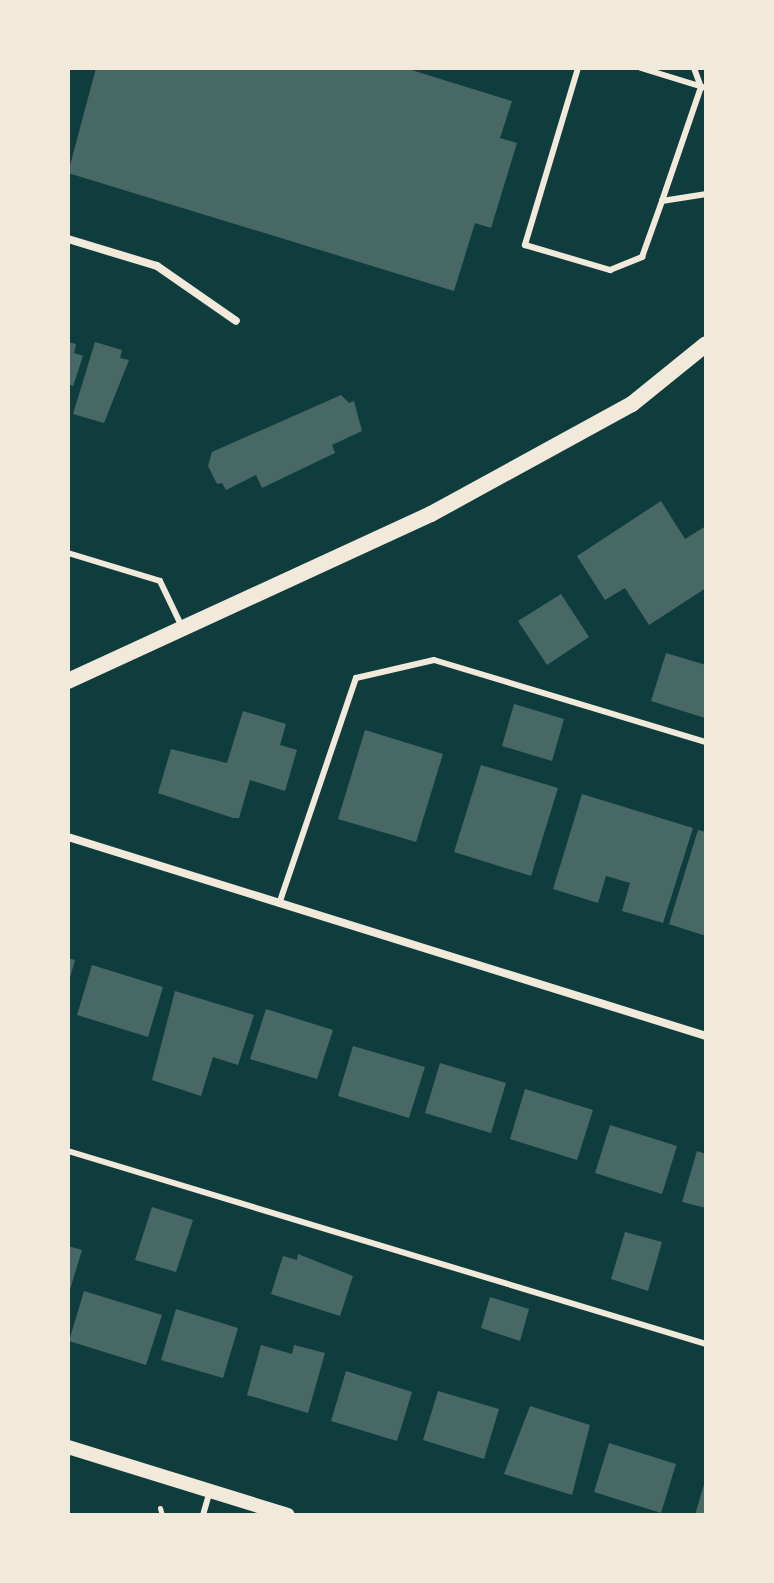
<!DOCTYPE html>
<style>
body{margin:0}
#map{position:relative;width:774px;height:1583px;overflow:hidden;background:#0f3d3e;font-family:"IBM Plex Serif",serif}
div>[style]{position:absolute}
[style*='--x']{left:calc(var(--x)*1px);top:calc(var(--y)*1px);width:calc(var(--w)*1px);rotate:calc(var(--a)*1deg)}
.building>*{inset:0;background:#486865}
.path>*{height:5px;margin:-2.5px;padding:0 2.5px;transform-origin:2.5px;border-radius:2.5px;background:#f1e9da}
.service>*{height:6px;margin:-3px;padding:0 3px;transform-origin:3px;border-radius:3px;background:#f1e9da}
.minor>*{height:8px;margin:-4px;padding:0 4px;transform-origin:4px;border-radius:4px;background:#f1e9da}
.tertiary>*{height:14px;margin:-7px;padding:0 7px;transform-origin:7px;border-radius:7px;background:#f1e9da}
.secondary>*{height:16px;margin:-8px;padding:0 8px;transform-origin:8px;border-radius:8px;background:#f1e9da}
span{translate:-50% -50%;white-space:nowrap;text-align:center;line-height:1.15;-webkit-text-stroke:8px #f1e9da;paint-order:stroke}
.frame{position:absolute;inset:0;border:70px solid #f1e9da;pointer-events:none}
</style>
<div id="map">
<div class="building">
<i style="clip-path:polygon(96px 68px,405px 68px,512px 101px,500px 138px,517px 143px,491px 228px,475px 223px,454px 291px,68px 173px)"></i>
<i style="clip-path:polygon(68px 342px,76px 344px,74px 353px,83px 356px,73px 386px,68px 384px)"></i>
<i style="clip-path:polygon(95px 342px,122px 350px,120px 358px,129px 360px,104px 423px,73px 414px)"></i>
<i style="clip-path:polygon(341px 395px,349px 403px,354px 401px,362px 431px,332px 445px,335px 453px,262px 488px,256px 475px,226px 490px,222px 483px,217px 484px,208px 466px,212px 452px)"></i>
<i style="clip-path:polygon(661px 501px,685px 539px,706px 526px,706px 588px,649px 625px,625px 588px,605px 600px,577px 556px)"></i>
<i style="clip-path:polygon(561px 594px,589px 637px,547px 665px,518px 621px)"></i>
<i style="clip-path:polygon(666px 653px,706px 665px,705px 718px,651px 701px)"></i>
<i style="clip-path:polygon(514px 704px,564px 719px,552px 761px,502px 746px)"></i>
<i style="clip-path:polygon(243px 711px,286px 724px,280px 745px,297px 750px,285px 791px,250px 780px,239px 818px,233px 818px,158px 793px,171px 749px,227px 763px)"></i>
<i style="clip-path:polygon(365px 730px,443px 754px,416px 842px,338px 819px)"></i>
<i style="clip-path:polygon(481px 765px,558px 788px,531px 876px,454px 852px)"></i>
<i style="clip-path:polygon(582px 794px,693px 828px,663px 923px,622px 911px,630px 883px,606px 876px,598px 903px,553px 889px)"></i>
<i style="clip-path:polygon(698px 830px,706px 832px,706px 936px,669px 924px)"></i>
<i style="clip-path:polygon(68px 958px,75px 960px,69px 981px,68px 981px)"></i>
<i style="clip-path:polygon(92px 965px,163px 987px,148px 1037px,77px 1015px)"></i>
<i style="clip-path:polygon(175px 991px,254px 1015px,238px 1065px,213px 1057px,201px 1096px,152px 1080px)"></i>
<i style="clip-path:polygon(266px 1009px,333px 1030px,317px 1079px,250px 1059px)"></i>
<i style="clip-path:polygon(353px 1046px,425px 1067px,409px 1118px,338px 1096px)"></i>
<i style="clip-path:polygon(440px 1063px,506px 1083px,491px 1133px,425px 1113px)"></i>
<i style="clip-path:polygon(525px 1089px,593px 1110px,577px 1160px,510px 1139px)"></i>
<i style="clip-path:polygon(610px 1125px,677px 1146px,662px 1194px,595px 1173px)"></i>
<i style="clip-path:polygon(697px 1151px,706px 1154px,706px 1208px,682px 1202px)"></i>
<i style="clip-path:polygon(152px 1207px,193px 1220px,176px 1272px,135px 1260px)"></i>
<i style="clip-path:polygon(625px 1232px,662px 1242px,648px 1291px,611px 1279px)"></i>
<i style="clip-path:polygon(68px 1246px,82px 1250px,69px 1293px,68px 1293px)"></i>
<i style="clip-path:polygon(298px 1254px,353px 1276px,340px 1316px,271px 1294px,283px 1256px,297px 1260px)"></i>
<i style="clip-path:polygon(84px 1291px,162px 1315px,146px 1365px,69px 1341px)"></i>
<i style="clip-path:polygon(490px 1297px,529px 1309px,520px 1341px,481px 1328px)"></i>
<i style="clip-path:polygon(176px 1309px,238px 1328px,223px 1378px,161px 1360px)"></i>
<i style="clip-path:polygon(261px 1345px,292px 1354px,294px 1345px,325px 1353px,308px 1413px,247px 1395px)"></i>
<i style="clip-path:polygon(346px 1371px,412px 1392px,397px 1441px,331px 1421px)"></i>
<i style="clip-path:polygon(438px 1391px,499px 1409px,484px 1459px,423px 1440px)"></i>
<i style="clip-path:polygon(530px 1406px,590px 1425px,572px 1495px,504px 1474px)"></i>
<i style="clip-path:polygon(609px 1443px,676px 1464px,661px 1513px,594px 1492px)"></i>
<i style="clip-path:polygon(705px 1481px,706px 1515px,695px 1515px)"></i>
</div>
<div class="path">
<i style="--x:160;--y:1508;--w:7;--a:74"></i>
</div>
<div class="service">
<i style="--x:578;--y:68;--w:185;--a:106.7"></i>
<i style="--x:525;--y:245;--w:89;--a:16.4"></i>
<i style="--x:610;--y:270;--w:35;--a:-22"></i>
<i style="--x:642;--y:257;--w:59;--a:-70.3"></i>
<i style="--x:641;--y:68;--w:68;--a:17.1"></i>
<i style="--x:694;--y:68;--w:20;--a:70"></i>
<i style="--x:701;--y:87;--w:120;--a:108.9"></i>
<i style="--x:662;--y:201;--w:45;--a:-9"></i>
<i style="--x:68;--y:553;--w:96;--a:16.9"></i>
<i style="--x:160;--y:581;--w:51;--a:64.4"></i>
<i style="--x:279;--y:904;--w:239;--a:-71.2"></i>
<i style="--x:356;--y:678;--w:80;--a:-13"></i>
<i style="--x:434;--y:660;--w:284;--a:16.8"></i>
<i style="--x:68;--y:1151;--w:667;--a:16.83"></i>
<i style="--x:203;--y:1515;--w:25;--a:-74"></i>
</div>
<div class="minor">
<i style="--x:68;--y:239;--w:93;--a:16.9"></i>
<i style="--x:157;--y:266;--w:96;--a:34.8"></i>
<i style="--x:68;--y:837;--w:668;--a:17.32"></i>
</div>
<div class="tertiary">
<i style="--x:68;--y:1447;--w:230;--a:17.2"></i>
</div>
<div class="secondary">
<i style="--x:68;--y:681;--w:400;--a:-24.7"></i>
<i style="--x:431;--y:514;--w:229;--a:-28.7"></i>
<i style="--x:632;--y:404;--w:95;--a:-39"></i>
</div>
<div class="frame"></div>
</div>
